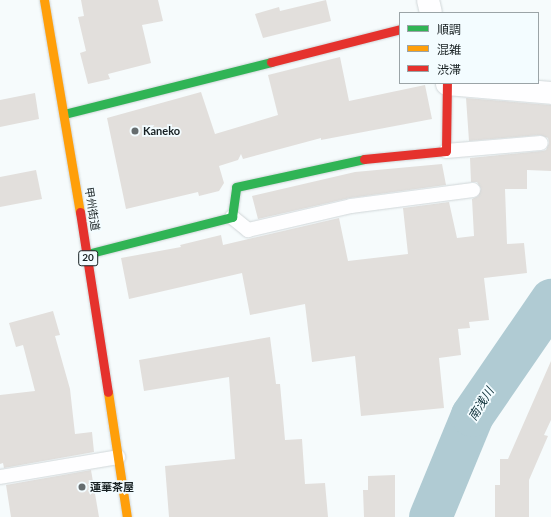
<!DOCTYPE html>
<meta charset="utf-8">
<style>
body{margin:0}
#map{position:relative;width:551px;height:517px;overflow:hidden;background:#f6fbfc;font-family:Lato,"Noto Sans JP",sans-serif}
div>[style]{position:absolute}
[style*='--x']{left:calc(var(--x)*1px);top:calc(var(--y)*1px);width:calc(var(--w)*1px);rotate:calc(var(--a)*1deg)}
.river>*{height:43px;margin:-21.5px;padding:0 21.5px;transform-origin:21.5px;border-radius:21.5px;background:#b0cbd3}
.building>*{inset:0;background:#e2dfdc}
.roads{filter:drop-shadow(0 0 1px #d0d6d8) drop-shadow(0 0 1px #d0d6d8)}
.lane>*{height:14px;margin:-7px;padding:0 7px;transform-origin:7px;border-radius:7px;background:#fefeff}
.street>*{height:22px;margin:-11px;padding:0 11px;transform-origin:11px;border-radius:11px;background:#fefeff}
.fast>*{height:9px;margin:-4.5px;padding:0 4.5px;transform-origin:4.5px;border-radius:4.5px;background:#30b455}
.slow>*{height:9px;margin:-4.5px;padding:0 4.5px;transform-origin:4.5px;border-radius:4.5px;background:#ff9f0a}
.jam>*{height:9px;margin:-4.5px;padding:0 4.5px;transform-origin:4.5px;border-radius:4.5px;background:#e5322d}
.dots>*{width:11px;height:11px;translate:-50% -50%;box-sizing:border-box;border:2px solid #f3fcff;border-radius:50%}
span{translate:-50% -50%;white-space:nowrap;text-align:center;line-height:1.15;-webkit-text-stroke:3.5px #f3fcff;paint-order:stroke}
.shield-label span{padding:1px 3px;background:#f3fcff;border:1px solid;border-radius:3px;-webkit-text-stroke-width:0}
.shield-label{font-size:10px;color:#182123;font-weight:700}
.poi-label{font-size:11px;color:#182123;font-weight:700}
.left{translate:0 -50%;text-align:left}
.street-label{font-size:11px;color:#182123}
.water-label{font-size:12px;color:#0d3039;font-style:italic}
.legend{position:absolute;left:399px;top:12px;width:140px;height:72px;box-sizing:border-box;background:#f3fcff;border:1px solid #9ba4a7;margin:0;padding:5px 7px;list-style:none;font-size:12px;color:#182123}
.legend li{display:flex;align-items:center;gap:8px;height:20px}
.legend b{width:20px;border:1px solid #9ba4a7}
</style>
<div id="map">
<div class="river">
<i style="--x:430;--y:517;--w:110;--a:-67.6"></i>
<i style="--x:472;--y:415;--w:140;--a:-55.5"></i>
</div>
<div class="building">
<i style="clip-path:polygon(81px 0,158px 0,163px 21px,142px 25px,151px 63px,108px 74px,110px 79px,88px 84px,80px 53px,86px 51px,78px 17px,84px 16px)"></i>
<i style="clip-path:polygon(326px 0,331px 21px,263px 38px,255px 14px,279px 7px,280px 11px)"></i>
<i style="clip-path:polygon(340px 57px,349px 101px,425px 85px,432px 119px,321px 140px,321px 138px,243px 159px,241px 154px,238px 160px,219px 166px,224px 183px,219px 191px,199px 196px,198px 192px,126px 209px,107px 118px,201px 92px,215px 134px,278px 115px,268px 75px)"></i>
<i style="clip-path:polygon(35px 93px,39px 119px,0 127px,0 100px)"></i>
<i style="clip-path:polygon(466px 98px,551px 105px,551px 171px,527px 170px,527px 189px,505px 189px,507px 244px,524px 243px,527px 273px,484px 278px,489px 320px,469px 322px,470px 328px,458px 329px,461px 355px,439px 358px,444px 408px,361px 416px,355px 356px,312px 362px,305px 304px,250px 315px,242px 273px,129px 299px,121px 258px,181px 247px,180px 245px,221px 235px,223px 245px,339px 218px,348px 261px,408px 254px,403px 208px,449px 202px,457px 238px,474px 236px,472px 199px,478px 196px,481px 189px,477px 182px,471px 182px,470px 158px,542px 151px,546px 150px,549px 143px,548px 138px,540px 135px,469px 141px)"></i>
<i style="clip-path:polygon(442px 164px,446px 185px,350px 198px,258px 219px,252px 196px,355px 172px)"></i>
<i style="clip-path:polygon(36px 170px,42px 199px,0 207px,0 177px)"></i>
<i style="clip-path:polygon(53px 311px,60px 335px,55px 336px,70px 389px,75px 434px,92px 432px,94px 452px,4px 468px,3px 463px,0 464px,0 395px,35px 391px,23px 345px,16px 347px,9px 323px)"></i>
<i style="clip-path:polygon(270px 337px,276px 384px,280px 384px,285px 440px,302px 439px,305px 484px,325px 483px,328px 517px,169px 517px,165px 466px,235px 459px,229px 377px,144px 391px,139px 360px)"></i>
<i style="clip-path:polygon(551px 361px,551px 420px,544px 435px,548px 436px,529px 480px,529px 517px,495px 517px,495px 485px,500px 485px,500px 459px,508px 459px)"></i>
<i style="clip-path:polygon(91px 470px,99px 517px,11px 517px,6px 485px)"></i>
<i style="clip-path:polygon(395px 475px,395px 517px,364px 517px,363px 490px,368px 490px,368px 476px)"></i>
</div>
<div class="roads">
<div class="lane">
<i style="--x:446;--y:151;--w:95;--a:-4.8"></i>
<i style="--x:232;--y:217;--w:21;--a:39"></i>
<i style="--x:248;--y:230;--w:106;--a:-13.1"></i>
<i style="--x:351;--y:206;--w:123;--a:-7.5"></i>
<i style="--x:0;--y:477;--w:120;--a:-9.6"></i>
</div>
<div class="street">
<i style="--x:428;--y:0;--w:13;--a:77"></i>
<i style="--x:447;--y:84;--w:104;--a:4.9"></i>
</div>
<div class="fast">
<i style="--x:64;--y:114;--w:213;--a:-14.1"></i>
<i style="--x:87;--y:254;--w:150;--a:-14.3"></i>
<i style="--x:232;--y:217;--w:30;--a:-82"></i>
<i style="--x:236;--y:187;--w:131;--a:-12.3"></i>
</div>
<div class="slow">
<i style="--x:44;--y:0;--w:215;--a:80.4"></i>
<i style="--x:108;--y:392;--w:126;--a:81.4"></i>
</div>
<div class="jam">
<i style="--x:271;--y:62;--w:133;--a:-14.3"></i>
<i style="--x:364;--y:159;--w:82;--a:-5.6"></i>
<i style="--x:446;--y:151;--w:68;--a:-89.2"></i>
<i style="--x:80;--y:212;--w:182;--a:81.2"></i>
</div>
</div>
<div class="dots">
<i style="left:135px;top:131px;background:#666d6f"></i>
<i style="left:82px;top:487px;background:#666d6f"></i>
</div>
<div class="shield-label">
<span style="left:88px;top:258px">20</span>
</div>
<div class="poi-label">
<span class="left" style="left:143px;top:131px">Kaneko</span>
<span class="left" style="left:90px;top:487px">蓮華茶屋</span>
</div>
<div class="street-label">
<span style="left:92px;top:209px;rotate:81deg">甲州街道</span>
</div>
<div class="water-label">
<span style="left:481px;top:404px;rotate:-58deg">南浅川</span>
</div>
<ul class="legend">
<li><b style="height:5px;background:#30b455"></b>順調</li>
<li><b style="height:5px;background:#ff9f0a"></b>混雑</li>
<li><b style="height:5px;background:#e5322d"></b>渋滞</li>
</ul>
</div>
